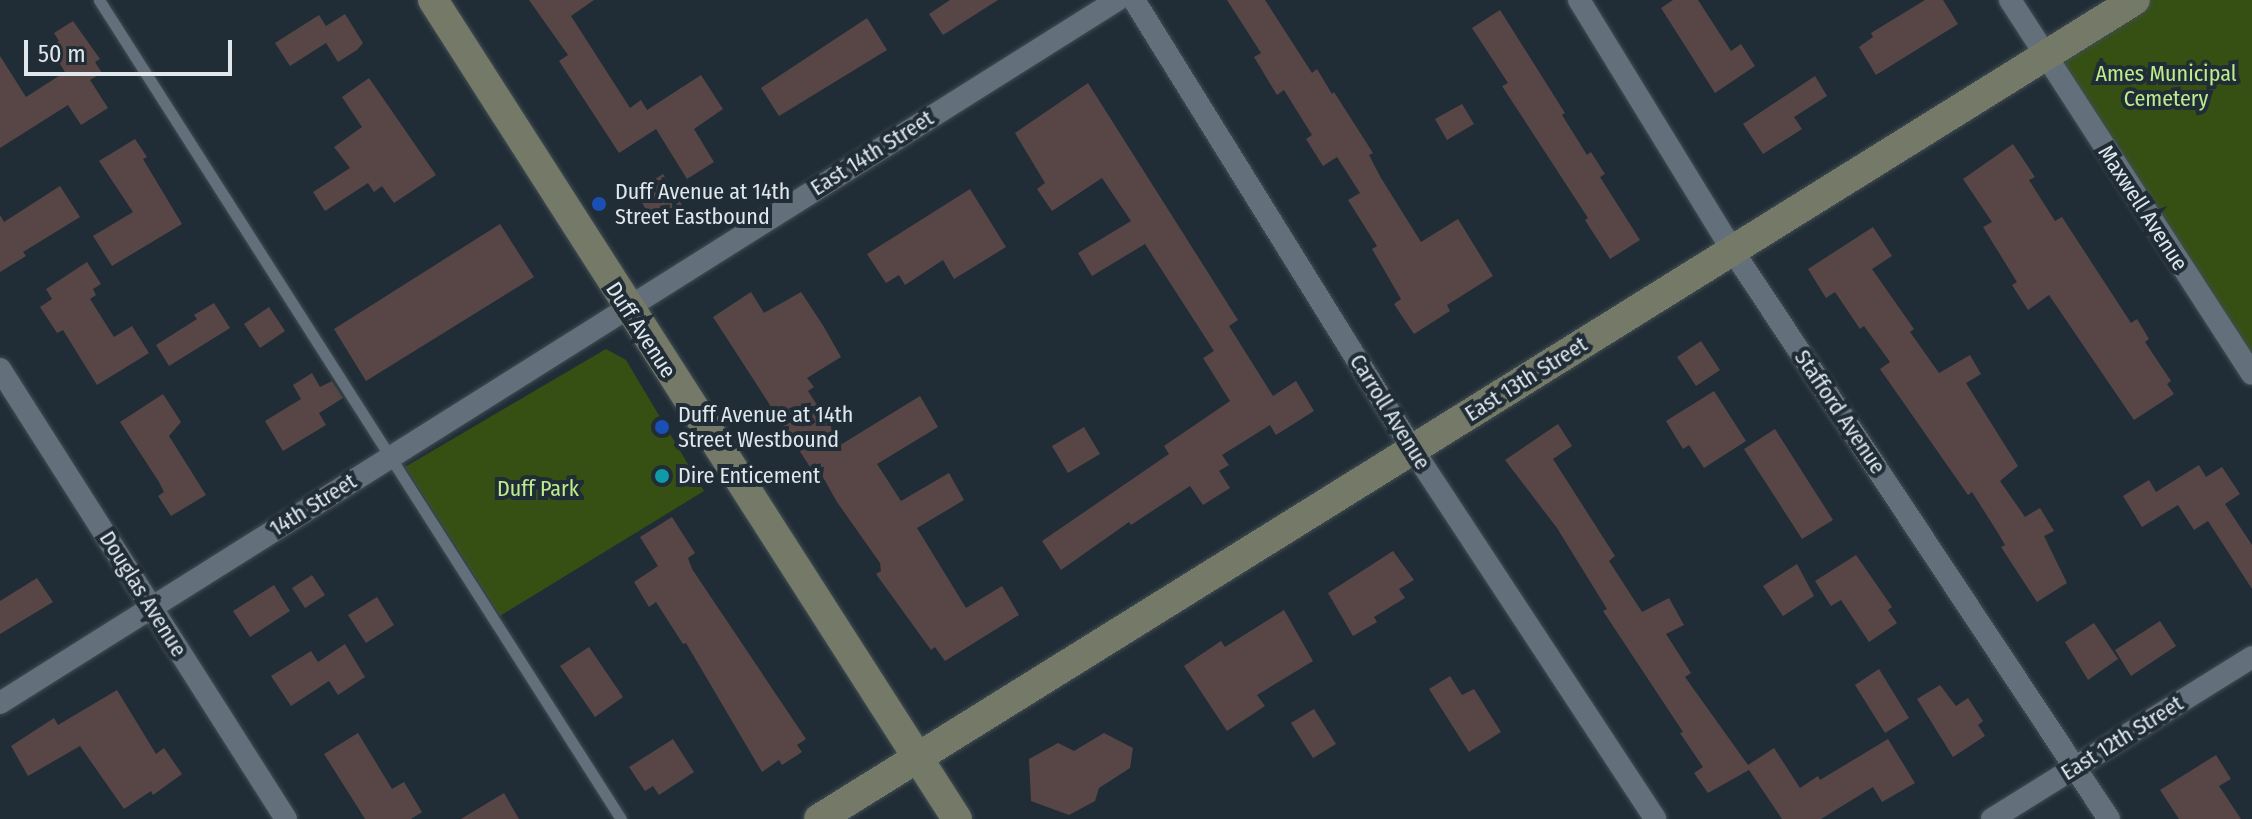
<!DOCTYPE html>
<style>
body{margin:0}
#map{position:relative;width:2252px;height:819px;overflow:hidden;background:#212d36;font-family:"Fira Sans Condensed",sans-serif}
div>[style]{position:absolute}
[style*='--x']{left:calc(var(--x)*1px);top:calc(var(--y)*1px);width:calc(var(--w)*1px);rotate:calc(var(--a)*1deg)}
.green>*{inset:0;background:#365014}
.building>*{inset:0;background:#574645}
.roads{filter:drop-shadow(0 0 2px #414c53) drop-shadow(0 0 2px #414c53)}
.lane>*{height:11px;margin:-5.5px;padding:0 5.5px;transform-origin:5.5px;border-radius:5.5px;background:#63707b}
.street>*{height:22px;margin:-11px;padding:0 11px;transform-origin:11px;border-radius:11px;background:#63707b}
.secondary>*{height:30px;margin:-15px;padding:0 15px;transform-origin:15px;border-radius:15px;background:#747a67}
.dots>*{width:22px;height:22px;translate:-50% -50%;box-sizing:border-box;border:4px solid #212d36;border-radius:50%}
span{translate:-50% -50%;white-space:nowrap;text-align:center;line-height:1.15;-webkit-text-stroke:8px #212d36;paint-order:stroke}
.park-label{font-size:22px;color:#bdec8c}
.street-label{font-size:22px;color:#dfe7ed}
.poi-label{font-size:22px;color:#dfe7ed}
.left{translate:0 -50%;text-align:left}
.scale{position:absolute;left:24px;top:40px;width:208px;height:36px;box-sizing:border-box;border:4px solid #dfe7ed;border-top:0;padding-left:10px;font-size:24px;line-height:28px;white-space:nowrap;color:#dfe7ed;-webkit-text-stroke:6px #212d36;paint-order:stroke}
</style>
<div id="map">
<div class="green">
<i style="clip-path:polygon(2135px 0,2252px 0,2252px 374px,2044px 56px)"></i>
<i style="clip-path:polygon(606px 349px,626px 360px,704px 491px,500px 616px,405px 467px)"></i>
</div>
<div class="building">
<i style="clip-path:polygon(529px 0,594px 0,571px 16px,630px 108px,641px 100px,647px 110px,701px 75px,723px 109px,694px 129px,714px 162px,687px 179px,656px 129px,619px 153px,559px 61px,568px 55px)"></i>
<i style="clip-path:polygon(950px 0,998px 0,943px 35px,929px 14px)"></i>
<i style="clip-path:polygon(1227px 0,1265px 0,1312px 73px,1317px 69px,1332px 94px,1334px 92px,1373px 153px,1369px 155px,1381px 178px,1421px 242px,1458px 219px,1493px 276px,1447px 305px,1450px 311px,1414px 334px,1394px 304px,1401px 299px,1372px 249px,1377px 246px,1348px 200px,1360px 193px,1337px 157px,1323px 166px,1306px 139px,1312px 135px,1284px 90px,1277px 95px,1254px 57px,1261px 53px)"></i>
<i style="clip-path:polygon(1673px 0,1698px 0,1731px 51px,1741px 44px,1755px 66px,1715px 93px,1661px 8px)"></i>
<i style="clip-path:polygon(1925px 0,1943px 0,1958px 24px,1876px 75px,1859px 47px,1873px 37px,1871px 33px)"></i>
<i style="clip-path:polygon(1500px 10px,1565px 113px,1562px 115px,1587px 155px,1591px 152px,1605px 174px,1600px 177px,1640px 240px,1610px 259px,1585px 220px,1588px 218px,1502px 86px,1508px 83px,1472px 28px)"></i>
<i style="clip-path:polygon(345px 14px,363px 43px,357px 50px,338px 62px,326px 43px,290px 66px,275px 43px,319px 15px,326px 26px)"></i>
<i style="clip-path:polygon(867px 18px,887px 50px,779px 116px,761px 88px)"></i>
<i style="clip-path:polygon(73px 21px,100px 59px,95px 62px,102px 73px,90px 80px,108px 108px,81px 125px,68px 105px,0 148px,0 56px,26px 97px,65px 72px,49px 47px,59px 41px,54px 33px)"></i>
<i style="clip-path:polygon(1815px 76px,1827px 96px,1794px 117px,1802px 129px,1763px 154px,1743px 124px)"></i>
<i style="clip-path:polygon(369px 78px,436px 175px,394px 203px,382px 186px,374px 192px,368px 183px,325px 211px,313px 192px,350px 168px,334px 147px,362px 127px,342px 97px)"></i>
<i style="clip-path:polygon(1088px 83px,1238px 320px,1229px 326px,1273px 396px,1296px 381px,1314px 411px,1276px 435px,1270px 425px,1222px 455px,1229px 465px,1219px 471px,1230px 488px,1203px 505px,1190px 486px,1131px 525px,1129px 522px,1061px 570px,1042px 541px,1169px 454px,1164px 446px,1230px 401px,1203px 358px,1214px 351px,1145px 244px,1092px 276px,1078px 253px,1131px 221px,1102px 178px,1052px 211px,1037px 189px,1045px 183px,1015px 133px)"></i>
<i style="clip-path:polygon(1462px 104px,1474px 124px,1447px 140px,1435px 119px)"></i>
<i style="clip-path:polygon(135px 139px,147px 157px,143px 159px,182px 224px,112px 266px,93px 236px,133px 212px,99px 161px)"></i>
<i style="clip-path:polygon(2013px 144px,2035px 177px,2029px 180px,2055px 221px,2062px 217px,2131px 323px,2137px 319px,2149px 339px,2145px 342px,2171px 381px,2167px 384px,2174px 394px,2134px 420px,2049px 295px,2028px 310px,2012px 285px,2017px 282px,1983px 227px,1992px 222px,1963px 179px)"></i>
<i style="clip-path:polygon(663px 174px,682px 205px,654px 222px,635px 192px)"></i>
<i style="clip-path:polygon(60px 186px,80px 217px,23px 252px,26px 256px,0 272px,0 215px,4px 222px)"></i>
<i style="clip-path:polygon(970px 189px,1006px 247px,954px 279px,943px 260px,905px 285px,899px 275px,886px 283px,867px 254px)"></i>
<i style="clip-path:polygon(500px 224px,534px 277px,366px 381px,334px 329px)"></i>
<i style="clip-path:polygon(1873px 227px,1892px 256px,1872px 269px,1914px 329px,1910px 332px,1939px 373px,1970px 355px,1981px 374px,1966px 383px,2018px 466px,2000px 481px,2025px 517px,2040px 508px,2054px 531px,2044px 536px,2067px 583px,2037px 602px,2001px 547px,2005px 545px,1998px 533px,1972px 492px,1968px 495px,1880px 369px,1890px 362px,1864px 326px,1860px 329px,1835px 292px,1826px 298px,1808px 269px)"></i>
<i style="clip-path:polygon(87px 262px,101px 284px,93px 289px,96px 295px,90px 299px,114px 337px,132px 326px,149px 353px,97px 385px,63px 330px,57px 333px,40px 307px,52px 299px,46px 289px)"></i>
<i style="clip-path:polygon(751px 292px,764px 313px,801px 292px,824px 327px,841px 357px,807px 378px,814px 387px,808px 391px,842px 444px,920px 396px,938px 427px,877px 464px,901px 501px,949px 473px,964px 500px,917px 528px,966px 608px,1002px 586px,1019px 615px,945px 661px,935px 647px,931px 650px,876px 574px,881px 571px,880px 563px,837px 502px,815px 463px,810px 467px,713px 317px)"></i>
<i style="clip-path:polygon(214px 303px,230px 328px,169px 366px,156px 345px,197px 319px,194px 315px)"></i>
<i style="clip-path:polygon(269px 307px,285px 331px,260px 348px,244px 324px)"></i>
<i style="clip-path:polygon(1701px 341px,1720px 370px,1696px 386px,1677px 357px)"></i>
<i style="clip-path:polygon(312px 373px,320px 387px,332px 381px,343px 398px,319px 413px,326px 425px,283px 451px,265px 421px,301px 399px,293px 385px)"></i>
<i style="clip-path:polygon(1714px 391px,1746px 441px,1704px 468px,1689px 445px,1683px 449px,1666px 421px)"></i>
<i style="clip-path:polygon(163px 394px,181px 422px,169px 436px,206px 495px,171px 516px,158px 496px,164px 492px,159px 482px,120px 422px)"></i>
<i style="clip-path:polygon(1558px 424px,1572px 446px,1553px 459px,1615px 556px,1609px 561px,1642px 612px,1669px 598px,1684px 625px,1666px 634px,1691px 673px,1685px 677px,1748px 765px,1774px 748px,1800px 788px,1818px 776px,1820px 780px,1888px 739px,1915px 783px,1882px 802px,1873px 787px,1821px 819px,1782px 819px,1749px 770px,1708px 793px,1694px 773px,1703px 767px,1680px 733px,1683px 732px,1603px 611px,1607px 609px,1557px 528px,1505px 460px)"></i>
<i style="clip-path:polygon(1084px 427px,1100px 454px,1068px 473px,1052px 446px)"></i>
<i style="clip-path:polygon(1775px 429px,1833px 520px,1802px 539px,1744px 449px)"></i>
<i style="clip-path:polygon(2199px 465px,2206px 477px,2222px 467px,2240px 494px,2225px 504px,2252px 545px,2252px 589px,2208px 521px,2194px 530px,2178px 505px,2142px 527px,2123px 496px,2149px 480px,2156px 492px)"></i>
<i style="clip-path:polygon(672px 517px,695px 553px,688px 558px,692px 569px,806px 739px,797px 745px,802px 752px,782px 765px,779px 760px,762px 772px,686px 643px,683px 644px,656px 602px,649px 607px,634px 582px,658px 566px,640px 537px)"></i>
<i style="clip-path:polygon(1393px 551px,1414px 580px,1399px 589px,1405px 598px,1374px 617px,1377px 622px,1353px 636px,1328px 593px)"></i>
<i style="clip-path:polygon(1856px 555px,1892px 607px,1888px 610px,1897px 623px,1869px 642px,1841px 600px,1831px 606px,1815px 581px)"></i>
<i style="clip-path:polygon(1797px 564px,1814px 596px,1783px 616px,1763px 586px)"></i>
<i style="clip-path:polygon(312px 575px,325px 595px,305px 608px,292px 588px)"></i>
<i style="clip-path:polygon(37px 578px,53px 602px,0 634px,0 601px)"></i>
<i style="clip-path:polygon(274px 585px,290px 611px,250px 637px,233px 611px)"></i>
<i style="clip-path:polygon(377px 597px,394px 625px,366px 643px,348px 615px)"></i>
<i style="clip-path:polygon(1284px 610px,1313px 661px,1257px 695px,1265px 706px,1227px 731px,1184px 666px,1221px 641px,1225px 647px)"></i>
<i style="clip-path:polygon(2160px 621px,2176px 646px,2131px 676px,2115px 650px)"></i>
<i style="clip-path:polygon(2094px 623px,2118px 659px,2088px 680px,2065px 642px)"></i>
<i style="clip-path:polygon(345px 644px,365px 677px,338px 695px,329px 681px,291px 706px,271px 676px,311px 651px,318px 662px)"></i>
<i style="clip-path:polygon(589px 647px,623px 697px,595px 717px,560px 666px)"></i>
<i style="clip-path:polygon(1879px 669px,1909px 718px,1885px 733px,1855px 685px)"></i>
<i style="clip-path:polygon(1450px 676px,1462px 695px,1474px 689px,1501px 732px,1469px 752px,1429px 689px)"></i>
<i style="clip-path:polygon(1940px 685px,1956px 706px,1968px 698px,1983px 721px,1978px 725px,1985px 736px,1953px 757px,1917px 699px)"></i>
<i style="clip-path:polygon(117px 690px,156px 754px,164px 748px,182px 774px,153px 795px,151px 791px,124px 809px,80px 746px,28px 776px,11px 746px,54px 718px,58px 725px)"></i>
<i style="clip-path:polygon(1314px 709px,1336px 744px,1313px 758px,1291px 723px)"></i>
<i style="clip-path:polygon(358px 733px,392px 789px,404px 782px,422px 812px,411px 819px,365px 819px,324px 754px)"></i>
<i style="clip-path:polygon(1104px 733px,1133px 748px,1130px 768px,1099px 788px,1095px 801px,1069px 815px,1031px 801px,1029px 759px,1058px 743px,1074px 751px)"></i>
<i style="clip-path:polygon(673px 739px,694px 772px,659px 795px,653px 786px,645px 791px,629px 767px)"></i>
<i style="clip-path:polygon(2216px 755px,2231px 779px,2219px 786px,2241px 819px,2179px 819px,2160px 790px)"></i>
<i style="clip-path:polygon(504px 793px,519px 819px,461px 819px)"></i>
</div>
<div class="roads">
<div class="lane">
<i style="--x:99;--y:0;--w:971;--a:57.49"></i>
</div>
<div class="street">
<i style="--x:1134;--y:0;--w:529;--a:58.2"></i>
<i style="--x:1413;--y:450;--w:441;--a:56.7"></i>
<i style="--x:1579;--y:0;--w:294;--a:58.5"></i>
<i style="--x:1733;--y:251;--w:681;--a:56.5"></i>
<i style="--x:2010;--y:0;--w:445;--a:57.1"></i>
<i style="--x:0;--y:369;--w:533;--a:57.56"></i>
<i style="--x:0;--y:703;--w:1320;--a:-32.18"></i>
<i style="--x:1992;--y:819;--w:306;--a:-31.9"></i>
</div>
<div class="secondary">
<i style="--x:433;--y:0;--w:972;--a:57.39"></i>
<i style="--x:819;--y:819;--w:1550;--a:-31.9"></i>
</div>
</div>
<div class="dots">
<i style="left:599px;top:204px;background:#1a4fb4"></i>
<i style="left:662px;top:427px;background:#1a4fb4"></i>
<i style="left:662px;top:476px;background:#0f9aa8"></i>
</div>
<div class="park-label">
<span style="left:2166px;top:86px">Ames Municipal<br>Cemetery</span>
<span style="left:538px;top:489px">Duff Park</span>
</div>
<div class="street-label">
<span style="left:872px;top:153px;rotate:-32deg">East 14th Street</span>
<span style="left:2143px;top:208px;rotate:57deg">Maxwell Avenue</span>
<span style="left:641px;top:330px;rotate:57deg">Duff Avenue</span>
<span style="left:1526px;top:379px;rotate:-32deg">East 13th Street</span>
<span style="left:1390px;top:412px;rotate:58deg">Carroll Avenue</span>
<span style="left:1840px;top:412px;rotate:56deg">Stafford Avenue</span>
<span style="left:313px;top:505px;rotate:-32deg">14th Street</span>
<span style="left:143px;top:594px;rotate:58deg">Douglas Avenue</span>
<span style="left:2122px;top:738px;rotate:-32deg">East 12th Street</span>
</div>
<div class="poi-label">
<span class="left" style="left:615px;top:204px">Duff Avenue at 14th<br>Street Eastbound</span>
<span class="left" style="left:678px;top:427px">Duff Avenue at 14th<br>Street Westbound</span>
<span class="left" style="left:678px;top:476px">Dire Enticement</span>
</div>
<div class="scale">50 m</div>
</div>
